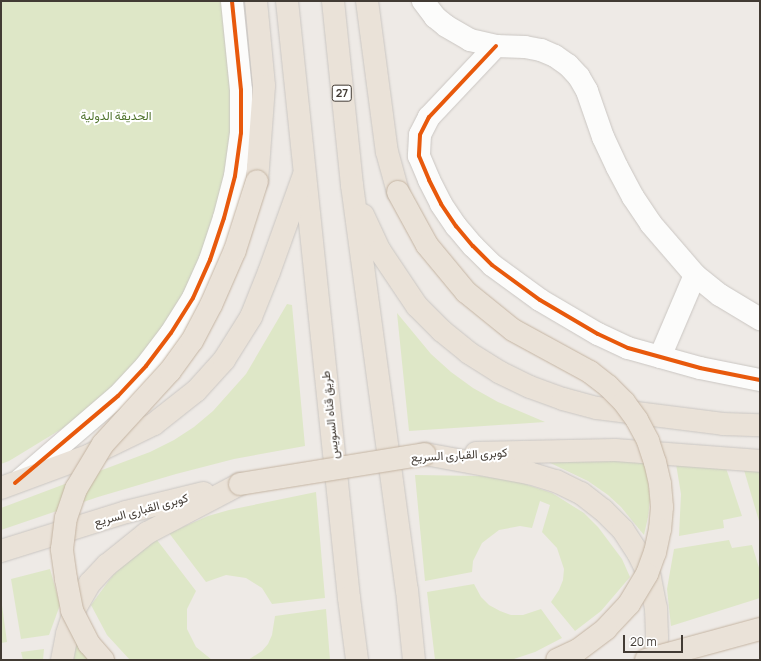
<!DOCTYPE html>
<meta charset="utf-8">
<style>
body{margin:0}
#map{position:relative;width:761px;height:661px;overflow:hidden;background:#eeeae6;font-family:Manrope,Vazirmatn,sans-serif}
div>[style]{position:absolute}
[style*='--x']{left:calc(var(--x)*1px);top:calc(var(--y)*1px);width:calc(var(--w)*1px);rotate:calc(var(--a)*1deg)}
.green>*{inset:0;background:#dee7c7}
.roads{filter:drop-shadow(0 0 1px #cac6c2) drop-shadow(0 0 1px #cac6c2)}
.minor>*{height:22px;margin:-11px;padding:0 11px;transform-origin:11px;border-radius:11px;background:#fcfcfb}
.highway>*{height:22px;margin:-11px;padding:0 11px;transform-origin:11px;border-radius:11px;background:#eae2d8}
.bridges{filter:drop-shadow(0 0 1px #c4b4a2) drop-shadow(0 0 1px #c4b4a2)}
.highway-bridge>*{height:22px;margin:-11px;padding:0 11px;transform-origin:11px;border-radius:11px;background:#eae2d8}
.cycleway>*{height:4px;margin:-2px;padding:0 2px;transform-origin:2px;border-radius:2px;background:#e8590c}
span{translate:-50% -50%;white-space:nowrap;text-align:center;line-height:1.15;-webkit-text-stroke:4px #fff;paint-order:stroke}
.shield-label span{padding:1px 3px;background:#fff;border:1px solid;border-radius:3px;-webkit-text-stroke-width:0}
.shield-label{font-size:11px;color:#423b34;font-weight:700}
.park-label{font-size:12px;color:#4d712a}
.street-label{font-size:12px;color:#423b34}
.frame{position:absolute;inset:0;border:2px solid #423b34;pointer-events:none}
.scale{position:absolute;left:623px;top:635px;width:60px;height:18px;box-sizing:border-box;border:2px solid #423b34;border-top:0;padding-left:5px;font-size:12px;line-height:14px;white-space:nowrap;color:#423b34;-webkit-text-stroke:3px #fff;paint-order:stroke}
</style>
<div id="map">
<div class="green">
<i style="clip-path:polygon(1px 1px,223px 1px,233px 99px,225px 196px,184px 301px,125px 377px,73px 422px,9px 461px,1px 464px)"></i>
<i style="clip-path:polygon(287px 304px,292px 305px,305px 446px,234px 459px,176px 474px,98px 497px,1px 530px,1px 508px,150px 452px,174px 440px,194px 427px,213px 411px,246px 374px)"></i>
<i style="clip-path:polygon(397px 313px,431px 354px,451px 372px,473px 388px,498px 402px,545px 422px,409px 431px)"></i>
<i style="clip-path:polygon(542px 459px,643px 460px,647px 472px,650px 499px,648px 517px,644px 535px,621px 507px,608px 495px,588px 481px)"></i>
<i style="clip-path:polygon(676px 464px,726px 468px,742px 516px,723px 520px,724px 528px,679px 536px,681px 494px)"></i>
<i style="clip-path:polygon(744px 470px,760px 471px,760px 521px,759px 521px)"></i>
<i style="clip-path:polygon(415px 475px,481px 476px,516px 481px,552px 493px,584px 513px,598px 527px,622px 559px,630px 577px,601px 611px,575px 631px,551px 602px,559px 590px,563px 580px,564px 569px,557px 548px,542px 532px,550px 505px,540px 501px,532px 528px,520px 526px,499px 530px,482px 543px,473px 561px,472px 572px,425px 581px)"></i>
<i style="clip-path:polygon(316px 492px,325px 598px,272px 604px,262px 588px,246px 578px,226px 575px,206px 582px,169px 533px,208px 516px,229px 510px)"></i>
<i style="clip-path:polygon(157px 540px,196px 591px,187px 609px,187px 629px,196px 647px,212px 660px,130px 660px,107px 635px,91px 605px,113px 575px,141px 550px)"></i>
<i style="clip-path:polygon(729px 540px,732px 548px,752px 545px,760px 571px,760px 598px,671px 626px,667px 589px,674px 549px)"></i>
<i style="clip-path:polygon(50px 569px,60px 605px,49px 635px,21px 639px,11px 579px)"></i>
<i style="clip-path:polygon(474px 584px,481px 597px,489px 605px,500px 611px,511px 615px,523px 615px,541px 609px,562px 638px,535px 652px,511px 660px,435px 660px,427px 592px)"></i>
<i style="clip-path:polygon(1px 598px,7px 642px,1px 643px)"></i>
<i style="clip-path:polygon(326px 609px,330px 660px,248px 660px,262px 651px,268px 644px,272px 635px,275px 616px)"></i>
<i style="clip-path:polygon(75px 642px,89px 660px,74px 660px)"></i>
<i style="clip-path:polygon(44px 649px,43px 660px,23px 660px,21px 652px)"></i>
</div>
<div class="roads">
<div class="minor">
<i style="--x:423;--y:1;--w:20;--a:53"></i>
<i style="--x:435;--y:17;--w:14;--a:39"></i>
<i style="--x:446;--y:26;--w:28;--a:30"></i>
<i style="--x:470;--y:40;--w:27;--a:13"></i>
<i style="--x:496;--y:46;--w:29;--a:2"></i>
<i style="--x:525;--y:47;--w:16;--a:11"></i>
<i style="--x:541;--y:50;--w:15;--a:23"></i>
<i style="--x:555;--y:56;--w:16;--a:35"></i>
<i style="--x:568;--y:65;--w:16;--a:47"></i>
<i style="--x:579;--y:77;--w:16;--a:60"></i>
<i style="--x:587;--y:91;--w:49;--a:70.8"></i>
<i style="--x:603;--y:137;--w:33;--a:65"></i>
<i style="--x:617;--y:167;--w:34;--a:62"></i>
<i style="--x:633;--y:197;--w:32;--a:56"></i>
<i style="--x:651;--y:224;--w:67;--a:49.2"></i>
<i style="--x:695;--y:275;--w:32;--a:39"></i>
<i style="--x:720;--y:295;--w:47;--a:31"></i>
<i style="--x:496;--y:46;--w:98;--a:133.3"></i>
<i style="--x:429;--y:117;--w:20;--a:117"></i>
<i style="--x:420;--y:135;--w:21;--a:93"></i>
<i style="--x:419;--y:156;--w:26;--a:67"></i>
<i style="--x:429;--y:180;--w:27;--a:63"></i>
<i style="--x:441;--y:204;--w:27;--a:56"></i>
<i style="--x:456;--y:226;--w:26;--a:50"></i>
<i style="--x:473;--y:246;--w:27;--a:45"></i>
<i style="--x:492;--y:265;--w:59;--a:36.1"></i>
<i style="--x:540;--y:300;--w:67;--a:30.4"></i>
<i style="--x:598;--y:334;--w:33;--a:25"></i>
<i style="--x:628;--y:348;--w:75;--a:15.5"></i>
<i style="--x:700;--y:368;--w:61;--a:11.3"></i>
<i style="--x:660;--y:357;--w:89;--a:-66.9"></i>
<i style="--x:21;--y:479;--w:128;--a:-40.6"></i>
<i style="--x:118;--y:396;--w:41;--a:-47"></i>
<i style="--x:146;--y:366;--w:41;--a:-52.9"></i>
<i style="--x:171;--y:333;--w:41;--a:-57.8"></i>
<i style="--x:193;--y:298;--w:42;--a:-65.9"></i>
<i style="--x:210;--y:260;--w:44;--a:-71.6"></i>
<i style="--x:224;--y:218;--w:43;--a:-75.3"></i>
<i style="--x:235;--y:176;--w:43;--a:-82.1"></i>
<i style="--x:241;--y:133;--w:43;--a:-90"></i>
<i style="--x:241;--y:90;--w:89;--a:-95.8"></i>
</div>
<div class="highway">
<i style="--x:256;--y:1;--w:85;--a:84.6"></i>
<i style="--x:264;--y:86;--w:95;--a:94.2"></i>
<i style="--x:287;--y:1;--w:600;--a:84.07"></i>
<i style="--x:349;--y:598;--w:63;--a:82.6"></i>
<i style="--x:333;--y:1;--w:185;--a:84.1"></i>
<i style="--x:352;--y:185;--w:409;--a:82.3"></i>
<i style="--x:407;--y:590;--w:70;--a:84.3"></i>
<i style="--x:367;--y:1;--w:152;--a:82.5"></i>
<i style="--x:387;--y:152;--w:41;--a:74.6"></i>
<i style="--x:363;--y:215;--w:40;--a:65"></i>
<i style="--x:380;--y:251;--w:66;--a:56.1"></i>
<i style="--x:417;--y:306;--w:35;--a:45"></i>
<i style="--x:442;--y:331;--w:35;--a:39"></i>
<i style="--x:469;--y:353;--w:36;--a:32"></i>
<i style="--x:499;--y:372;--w:34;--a:26"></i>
<i style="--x:530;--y:387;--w:35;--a:20"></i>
<i style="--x:563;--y:399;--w:35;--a:15"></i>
<i style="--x:597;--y:408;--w:127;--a:7.2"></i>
<i style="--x:723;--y:424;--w:37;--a:2"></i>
<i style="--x:476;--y:453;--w:139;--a:-1.2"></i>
<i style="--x:615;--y:450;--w:145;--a:4.3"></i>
<i style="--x:425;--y:454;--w:106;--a:10.4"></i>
<i style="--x:529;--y:473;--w:28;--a:17"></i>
<i style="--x:556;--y:481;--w:28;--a:26"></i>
<i style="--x:581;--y:493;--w:28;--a:38"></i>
<i style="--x:603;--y:510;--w:28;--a:45"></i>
<i style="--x:623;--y:530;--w:27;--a:57"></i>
<i style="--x:638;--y:553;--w:28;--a:64"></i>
<i style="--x:650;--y:578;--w:31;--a:79"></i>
<i style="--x:656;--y:608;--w:30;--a:88"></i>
<i style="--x:657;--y:638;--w:22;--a:98"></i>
<i style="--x:1;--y:488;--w:95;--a:-20.3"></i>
<i style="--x:90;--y:455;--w:71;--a:-25.8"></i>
<i style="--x:154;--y:424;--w:53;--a:-38.2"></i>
<i style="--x:196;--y:391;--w:42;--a:-47.9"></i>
<i style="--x:224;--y:360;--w:51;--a:-57.9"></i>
<i style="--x:251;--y:317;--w:48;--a:-68.2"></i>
<i style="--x:269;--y:272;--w:103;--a:-70.2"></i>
<i style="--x:1;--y:551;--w:131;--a:-17.3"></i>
<i style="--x:126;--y:512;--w:80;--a:-13.7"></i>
<i style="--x:62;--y:660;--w:26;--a:-79"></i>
<i style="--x:67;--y:634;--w:28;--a:-72"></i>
<i style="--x:76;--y:607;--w:28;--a:-60"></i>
<i style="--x:90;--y:583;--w:25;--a:-47"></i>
<i style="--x:107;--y:565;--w:51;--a:-38.7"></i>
<i style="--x:147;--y:533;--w:105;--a:-27.8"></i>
</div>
</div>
<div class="bridges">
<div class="highway-bridge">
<i style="--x:398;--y:192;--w:60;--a:61.3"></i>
<i style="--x:427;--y:245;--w:61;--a:50.3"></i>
<i style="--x:466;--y:292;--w:60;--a:39"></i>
<i style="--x:513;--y:330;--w:88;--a:28.6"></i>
<i style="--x:590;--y:372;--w:23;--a:38"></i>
<i style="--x:608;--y:386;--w:23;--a:45"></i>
<i style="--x:624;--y:402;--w:22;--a:54"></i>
<i style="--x:637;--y:420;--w:24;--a:62"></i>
<i style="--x:648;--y:441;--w:22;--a:72"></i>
<i style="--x:655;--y:462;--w:23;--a:77"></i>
<i style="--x:660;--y:484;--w:23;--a:85"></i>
<i style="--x:662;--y:507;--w:22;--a:95"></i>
<i style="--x:660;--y:529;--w:24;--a:102"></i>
<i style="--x:655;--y:552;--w:23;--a:110"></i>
<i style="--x:647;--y:574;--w:35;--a:121"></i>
<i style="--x:629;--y:604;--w:34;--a:133"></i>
<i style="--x:606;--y:629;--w:35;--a:143"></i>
<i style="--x:578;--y:650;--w:23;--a:155"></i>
<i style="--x:240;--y:484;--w:187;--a:-9.2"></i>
<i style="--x:103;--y:660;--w:21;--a:-131"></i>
<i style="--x:89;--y:644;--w:38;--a:-117"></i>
<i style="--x:72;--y:610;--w:32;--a:-101"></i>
<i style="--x:66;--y:579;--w:30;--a:-98"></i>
<i style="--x:62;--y:549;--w:31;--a:-83"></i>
<i style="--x:66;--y:518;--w:31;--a:-71"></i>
<i style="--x:76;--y:489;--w:52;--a:-59"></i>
<i style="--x:103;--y:444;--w:99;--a:-47.5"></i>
<i style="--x:170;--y:371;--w:37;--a:-54"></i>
<i style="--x:192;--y:341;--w:41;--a:-62.2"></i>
<i style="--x:211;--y:305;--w:60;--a:-66.4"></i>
<i style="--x:235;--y:250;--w:72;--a:-72.3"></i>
<i style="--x:646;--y:660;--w:118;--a:-15.2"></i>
</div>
</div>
<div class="cycleway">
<i style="--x:496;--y:46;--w:98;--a:133.3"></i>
<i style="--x:429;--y:117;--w:20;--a:117"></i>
<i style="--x:420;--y:135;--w:21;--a:93"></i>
<i style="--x:419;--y:156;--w:26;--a:67"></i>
<i style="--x:429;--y:180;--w:27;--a:63"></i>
<i style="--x:441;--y:204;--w:27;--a:56"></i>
<i style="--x:456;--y:226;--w:26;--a:50"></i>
<i style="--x:473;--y:246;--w:27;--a:45"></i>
<i style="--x:492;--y:265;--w:59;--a:36.1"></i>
<i style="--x:540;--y:300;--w:67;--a:30.4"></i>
<i style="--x:598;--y:334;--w:33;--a:25"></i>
<i style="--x:628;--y:348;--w:75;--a:15.5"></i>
<i style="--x:700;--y:368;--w:61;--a:11.3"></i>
<i style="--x:15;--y:483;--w:135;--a:-40.2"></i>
<i style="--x:118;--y:396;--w:41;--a:-47"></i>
<i style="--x:146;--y:366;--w:41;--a:-52.9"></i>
<i style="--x:171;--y:333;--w:41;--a:-57.8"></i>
<i style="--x:193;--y:298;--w:42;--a:-65.9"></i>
<i style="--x:210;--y:260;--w:44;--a:-71.6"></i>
<i style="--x:224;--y:218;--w:43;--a:-75.3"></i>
<i style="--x:235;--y:176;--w:43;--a:-82.1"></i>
<i style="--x:241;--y:133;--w:43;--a:-90"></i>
<i style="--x:241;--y:90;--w:89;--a:-95.8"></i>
</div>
<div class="shield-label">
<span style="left:342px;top:93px">27</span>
</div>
<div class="park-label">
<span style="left:116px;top:116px">الحديقة الدولية</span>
</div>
<div class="street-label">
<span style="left:330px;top:415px;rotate:-96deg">طريق قناه السويس</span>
<span style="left:459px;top:455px;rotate:-3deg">كوبرى القبارى السريع</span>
<span style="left:141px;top:510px;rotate:-15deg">كوبرى القبارى السريع</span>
</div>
<div class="frame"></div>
<div class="scale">20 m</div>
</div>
